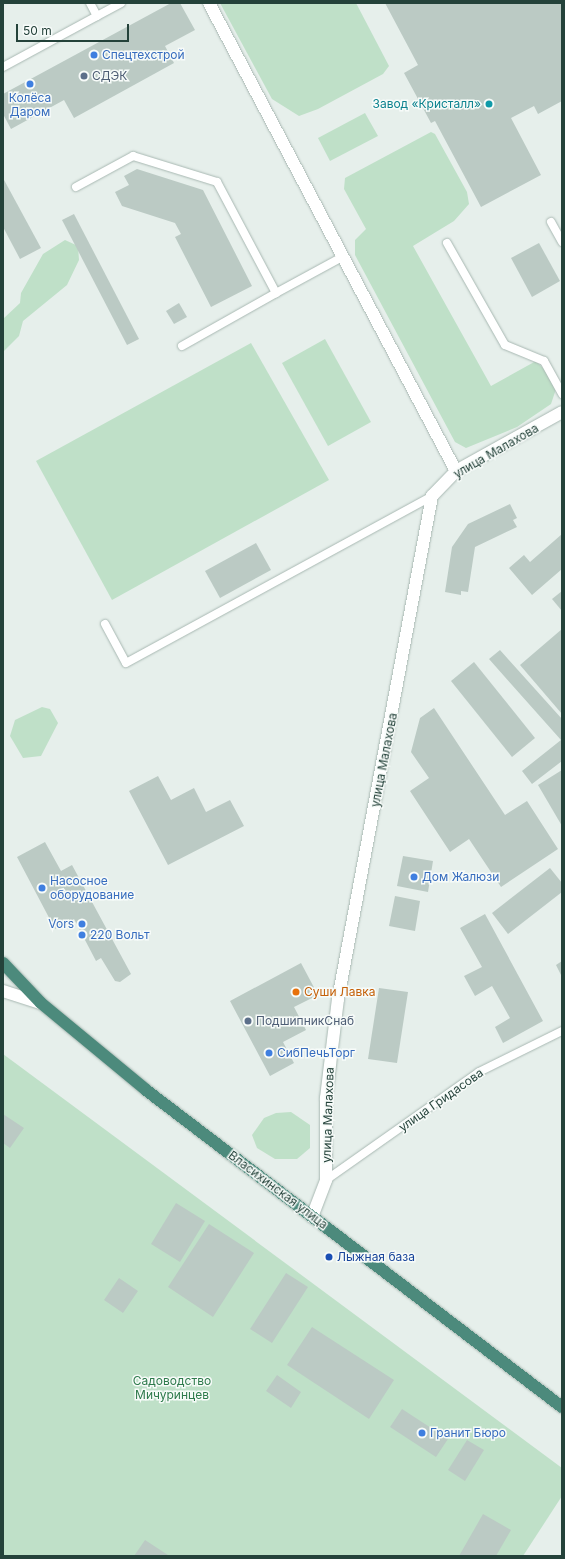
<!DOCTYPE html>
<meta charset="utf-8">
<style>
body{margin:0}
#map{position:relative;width:565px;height:1559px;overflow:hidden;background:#e6efeb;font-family:Inter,sans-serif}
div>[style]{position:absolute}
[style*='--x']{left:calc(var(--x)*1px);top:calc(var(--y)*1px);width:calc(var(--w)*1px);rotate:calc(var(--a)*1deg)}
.green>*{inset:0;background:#bfe0c8}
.building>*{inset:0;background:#bbcac4}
.roads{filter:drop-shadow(0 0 1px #a8b8b2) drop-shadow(0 0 1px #a8b8b2)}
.service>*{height:8px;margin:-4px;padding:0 4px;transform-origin:4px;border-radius:4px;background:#fff}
.minor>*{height:12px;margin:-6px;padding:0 6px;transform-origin:6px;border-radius:6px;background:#fff}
.trunk>*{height:12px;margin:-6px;padding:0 6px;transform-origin:6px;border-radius:6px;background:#4c8a7c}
.dots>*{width:11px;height:11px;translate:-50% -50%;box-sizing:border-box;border:2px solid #f7fbf9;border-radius:50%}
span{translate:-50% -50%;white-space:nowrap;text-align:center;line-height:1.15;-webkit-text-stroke:3px #f7fbf9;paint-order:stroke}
.shop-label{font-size:12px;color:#366cbe}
.left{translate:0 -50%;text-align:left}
.right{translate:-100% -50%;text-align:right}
.service-label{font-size:12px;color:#4e5e75}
.culture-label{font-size:12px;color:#0d838f}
.street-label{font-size:12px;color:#24423a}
.food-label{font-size:12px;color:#c56008}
.transit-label{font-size:12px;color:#164399}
.park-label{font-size:12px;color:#2d7a4b}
.frame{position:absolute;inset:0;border:4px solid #24423a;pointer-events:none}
.scale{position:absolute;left:16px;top:24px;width:113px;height:18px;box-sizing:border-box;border:2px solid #24423a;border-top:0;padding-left:5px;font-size:12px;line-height:14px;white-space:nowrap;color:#24423a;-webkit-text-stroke:3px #f7fbf9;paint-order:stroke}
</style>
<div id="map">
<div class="green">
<i style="clip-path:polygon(220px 3px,356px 3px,389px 66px,383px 74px,318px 109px,299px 116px,272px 99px)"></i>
<i style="clip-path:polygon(365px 113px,378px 136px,330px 161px,318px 138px)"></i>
<i style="clip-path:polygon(431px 132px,435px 134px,467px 192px,469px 204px,454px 221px,413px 246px,491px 386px,536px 361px,545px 370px,556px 389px,551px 404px,517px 427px,466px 448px,455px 442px,355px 255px,355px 240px,366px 229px,344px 189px,345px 178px)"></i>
<i style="clip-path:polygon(65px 240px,78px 246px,79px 260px,67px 285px,23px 321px,19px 336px,3px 352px,3px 319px,20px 303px,21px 293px,43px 254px)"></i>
<i style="clip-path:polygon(325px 339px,371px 422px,328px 446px,282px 363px)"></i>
<i style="clip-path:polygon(251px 343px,329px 480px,112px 600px,36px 461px)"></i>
<i style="clip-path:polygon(42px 707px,50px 709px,58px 723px,41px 756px,23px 758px,10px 736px,15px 720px)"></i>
<i style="clip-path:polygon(3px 1054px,562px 1468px,562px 1496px,523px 1556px,3px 1556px)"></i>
<i style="clip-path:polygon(291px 1112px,310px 1125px,310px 1148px,297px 1159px,275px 1159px,257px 1148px,252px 1135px,264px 1118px,276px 1113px)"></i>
</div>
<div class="building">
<i style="clip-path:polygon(171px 3px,180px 3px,195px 30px,165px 46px,174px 63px,74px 118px,64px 100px,11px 129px,3px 114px,3px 94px)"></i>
<i style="clip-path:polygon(385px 3px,562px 3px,562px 101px,538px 114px,534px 106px,511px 118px,541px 175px,481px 207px,435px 121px,431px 123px,404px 73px,418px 65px)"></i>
<i style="clip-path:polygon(137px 169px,203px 190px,252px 286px,211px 307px,175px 237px,181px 234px,175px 223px,122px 206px,115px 192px,129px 185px,124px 176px)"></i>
<i style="clip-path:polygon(3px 178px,41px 248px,20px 259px,3px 227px)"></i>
<i style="clip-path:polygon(74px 214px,139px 339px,127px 345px,62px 220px)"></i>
<i style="clip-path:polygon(539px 243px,560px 281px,532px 297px,511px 258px)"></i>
<i style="clip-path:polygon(179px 303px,187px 317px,174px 324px,166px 311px)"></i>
<i style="clip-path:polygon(510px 504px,517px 518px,513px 520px,517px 527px,475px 547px,468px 592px,461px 591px,461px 595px,445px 592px,452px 547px,468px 524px)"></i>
<i style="clip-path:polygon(562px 534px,562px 569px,532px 595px,509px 568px,524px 555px,530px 562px)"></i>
<i style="clip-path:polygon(256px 543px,271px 570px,220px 598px,205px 571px)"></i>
<i style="clip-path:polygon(562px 591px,562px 611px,552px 599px)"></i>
<i style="clip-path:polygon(562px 629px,562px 714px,520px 665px)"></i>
<i style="clip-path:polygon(500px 650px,562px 719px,562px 761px,532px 784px,522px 771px,561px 740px,489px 659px)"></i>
<i style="clip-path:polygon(474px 662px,535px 738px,512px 757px,451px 681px)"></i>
<i style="clip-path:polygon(434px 708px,505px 815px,527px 801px,558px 849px,501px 887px,469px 839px,450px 852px,410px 791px,429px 778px,411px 752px,420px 718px)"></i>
<i style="clip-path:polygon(562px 770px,562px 826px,538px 785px)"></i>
<i style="clip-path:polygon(158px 776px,171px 800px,194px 788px,206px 812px,230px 800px,244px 826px,168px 865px,129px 791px)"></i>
<i style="clip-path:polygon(45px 842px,61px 871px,72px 865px,131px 974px,120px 982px,115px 981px,101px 958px,96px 961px,74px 919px,55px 929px,17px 857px)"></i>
<i style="clip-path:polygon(403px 856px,433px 861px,428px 892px,397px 886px)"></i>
<i style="clip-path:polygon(550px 868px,562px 883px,562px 892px,508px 934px,492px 913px)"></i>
<i style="clip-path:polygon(395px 896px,420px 901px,415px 931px,389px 926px)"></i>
<i style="clip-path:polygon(485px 914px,543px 1021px,503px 1043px,495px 1027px,510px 1018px,492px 986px,475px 996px,464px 976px,482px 967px,460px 928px)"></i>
<i style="clip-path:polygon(562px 961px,562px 977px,556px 965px)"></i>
<i style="clip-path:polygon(301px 963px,318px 995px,294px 1007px,306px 1030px,283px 1042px,294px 1063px,270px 1076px,230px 1001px)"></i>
<i style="clip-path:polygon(379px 988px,408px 992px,397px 1063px,368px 1059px)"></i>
<i style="clip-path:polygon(3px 1114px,24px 1128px,10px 1148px,3px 1143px)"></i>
<i style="clip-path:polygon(176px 1203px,205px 1221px,180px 1262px,151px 1244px)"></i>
<i style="clip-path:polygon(209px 1224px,254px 1253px,213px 1317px,168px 1287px)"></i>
<i style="clip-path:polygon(286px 1273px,308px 1287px,272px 1343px,250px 1329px)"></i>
<i style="clip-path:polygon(119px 1278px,138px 1291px,123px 1313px,104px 1300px)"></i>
<i style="clip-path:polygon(312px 1327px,394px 1380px,369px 1419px,287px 1365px)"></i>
<i style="clip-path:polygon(277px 1375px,301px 1392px,291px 1408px,266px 1391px)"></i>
<i style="clip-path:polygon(402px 1409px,448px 1439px,436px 1457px,390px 1427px)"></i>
<i style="clip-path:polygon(467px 1440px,484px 1450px,465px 1481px,448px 1470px)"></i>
<i style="clip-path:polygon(483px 1514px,511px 1530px,496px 1556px,459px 1556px)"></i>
<i style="clip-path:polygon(145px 1540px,168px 1555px,168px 1556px,134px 1556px)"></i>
</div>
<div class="roads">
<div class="service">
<i style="--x:97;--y:16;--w:27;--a:-28"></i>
<i style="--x:3;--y:67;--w:107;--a:-28.5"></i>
<i style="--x:97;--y:16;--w:15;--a:-118"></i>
<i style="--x:76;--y:187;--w:65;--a:-28.5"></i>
<i style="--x:133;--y:156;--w:88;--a:17.2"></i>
<i style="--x:217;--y:182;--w:126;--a:62"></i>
<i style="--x:276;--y:293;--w:77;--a:-28.6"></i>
<i style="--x:551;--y:222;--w:23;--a:61"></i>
<i style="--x:447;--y:243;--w:117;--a:60.4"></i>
<i style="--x:505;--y:345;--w:42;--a:22.3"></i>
<i style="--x:544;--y:361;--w:38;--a:61"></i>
<i style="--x:182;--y:346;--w:108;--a:-29.4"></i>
<i style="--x:105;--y:624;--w:44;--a:61.7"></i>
<i style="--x:126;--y:663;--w:349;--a:-28.6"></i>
<i style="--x:326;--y:1180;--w:187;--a:-35.2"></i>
<i style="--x:479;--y:1072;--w:93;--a:-26.3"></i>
</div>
<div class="minor">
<i style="--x:209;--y:3;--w:529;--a:62.18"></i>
<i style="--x:3;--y:991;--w:40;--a:18"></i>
<i style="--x:312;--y:1217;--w:40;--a:-69"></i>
<i style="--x:326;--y:1180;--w:82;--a:-90"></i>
<i style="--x:326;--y:1098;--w:100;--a:-83.1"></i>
<i style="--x:338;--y:999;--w:512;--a:-79.41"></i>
<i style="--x:432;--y:496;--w:35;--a:-46"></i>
<i style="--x:456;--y:471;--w:121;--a:-29.1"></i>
</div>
<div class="trunk">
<i style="--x:3;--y:963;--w:55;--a:46.5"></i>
<i style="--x:41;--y:1003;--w:136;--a:39.6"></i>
<i style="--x:146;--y:1090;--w:523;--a:37.31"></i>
</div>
</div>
<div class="dots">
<i style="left:94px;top:55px;background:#3f7fe0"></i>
<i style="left:84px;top:76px;background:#5c6f8a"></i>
<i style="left:30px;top:84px;background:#3f7fe0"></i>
<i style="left:489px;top:104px;background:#0f9aa8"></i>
<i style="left:414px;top:877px;background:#3f7fe0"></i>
<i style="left:42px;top:888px;background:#3f7fe0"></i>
<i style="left:82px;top:924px;background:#3f7fe0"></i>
<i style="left:82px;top:935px;background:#3f7fe0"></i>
<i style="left:296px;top:992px;background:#e8710a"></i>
<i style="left:248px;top:1021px;background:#5c6f8a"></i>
<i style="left:269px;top:1053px;background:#3f7fe0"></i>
<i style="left:329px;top:1257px;background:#1a4fb4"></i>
<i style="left:422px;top:1433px;background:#3f7fe0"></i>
</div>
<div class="shop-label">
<span class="left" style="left:102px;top:55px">Спецтехстрой</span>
<span style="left:30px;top:105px">Колёса<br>Даром</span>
<span class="left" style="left:422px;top:877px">Дом Жалюзи</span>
<span class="left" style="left:50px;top:888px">Насосное<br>оборудование</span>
<span class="right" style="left:74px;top:924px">Vors</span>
<span class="left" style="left:90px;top:935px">220 Вольт</span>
<span class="left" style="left:277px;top:1053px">СибПечьТорг</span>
<span class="left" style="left:430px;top:1433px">Гранит Бюро</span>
</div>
<div class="service-label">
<span class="left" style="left:92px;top:76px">СДЭК</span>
<span class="left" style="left:256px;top:1021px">ПодшипникСнаб</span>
</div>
<div class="culture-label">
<span class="right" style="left:481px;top:104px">Завод «Кристалл»</span>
</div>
<div class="street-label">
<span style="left:496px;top:451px;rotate:-30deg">улица Малахова</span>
<span style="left:384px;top:760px;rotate:-79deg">улица Малахова</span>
<span style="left:441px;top:1100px;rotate:-35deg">улица Гридасова</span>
<span style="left:328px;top:1115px;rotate:-88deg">улица Малахова</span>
<span style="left:278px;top:1190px;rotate:37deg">Власихинская улица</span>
</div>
<div class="food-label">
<span class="left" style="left:304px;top:992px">Суши Лавка</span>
</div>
<div class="transit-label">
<span class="left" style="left:337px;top:1257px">Лыжная база</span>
</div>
<div class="park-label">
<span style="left:172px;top:1388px">Садоводство<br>Мичуринцев</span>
</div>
<div class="frame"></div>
<div class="scale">50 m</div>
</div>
